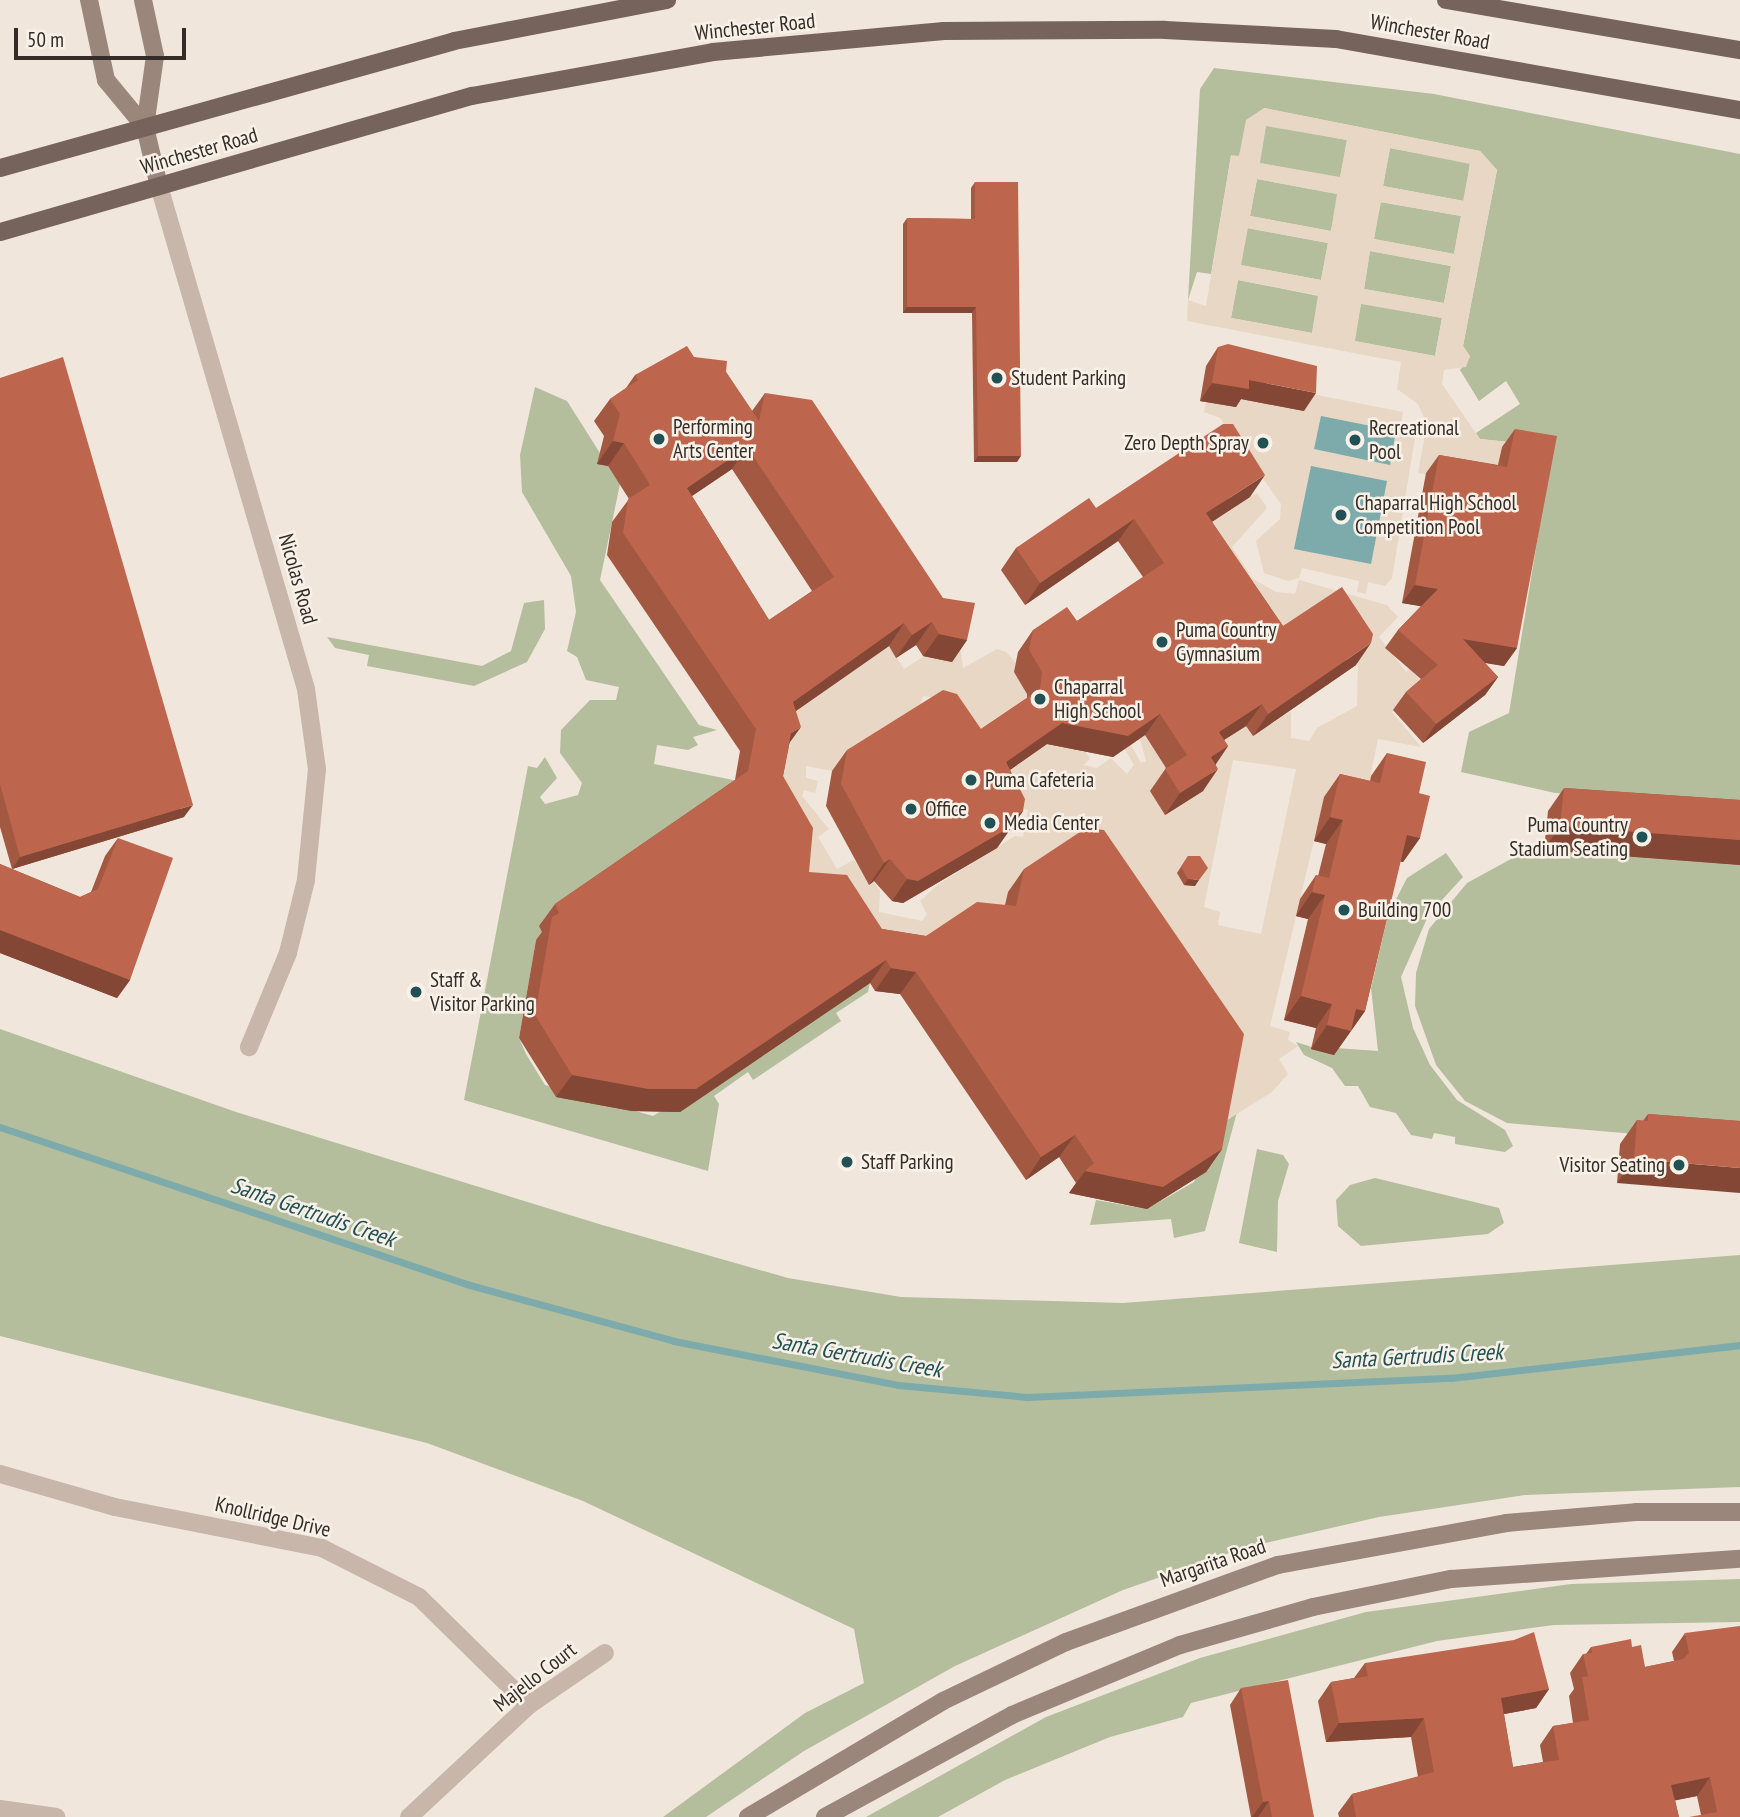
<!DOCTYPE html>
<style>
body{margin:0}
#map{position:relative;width:1740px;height:1817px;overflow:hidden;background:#f0e6dc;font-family:"PT Sans Narrow",sans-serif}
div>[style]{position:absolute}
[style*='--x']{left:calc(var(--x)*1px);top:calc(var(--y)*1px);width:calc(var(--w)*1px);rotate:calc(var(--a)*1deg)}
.green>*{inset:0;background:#b4be9d}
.plaza>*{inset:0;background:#e7d7c4}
.water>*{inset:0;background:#7daaab}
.stream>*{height:7px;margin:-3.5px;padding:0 3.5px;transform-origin:3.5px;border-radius:3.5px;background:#7daaab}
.street>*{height:18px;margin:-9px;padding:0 9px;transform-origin:9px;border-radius:9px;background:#c7b6a9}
.secondary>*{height:18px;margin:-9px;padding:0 9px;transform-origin:9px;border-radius:9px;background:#9b867b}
.primary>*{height:18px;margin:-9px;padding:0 9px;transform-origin:9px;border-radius:9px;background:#76635b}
.wall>*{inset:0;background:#a35842}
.shaded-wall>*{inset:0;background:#844736}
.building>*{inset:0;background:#bd664d}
.dots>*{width:19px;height:19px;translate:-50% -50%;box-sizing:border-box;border:4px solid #f8f1e8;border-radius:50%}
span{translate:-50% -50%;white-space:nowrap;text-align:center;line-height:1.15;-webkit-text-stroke:5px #f8f1e8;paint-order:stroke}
.street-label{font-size:21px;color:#352c28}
.poi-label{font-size:21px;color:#352c28}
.left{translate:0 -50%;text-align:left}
.right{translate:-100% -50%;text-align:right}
.water-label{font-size:23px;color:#215154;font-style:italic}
.scale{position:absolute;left:14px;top:28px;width:172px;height:32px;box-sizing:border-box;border:4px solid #352c28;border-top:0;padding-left:9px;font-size:21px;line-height:24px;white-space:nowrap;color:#352c28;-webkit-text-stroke:5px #f8f1e8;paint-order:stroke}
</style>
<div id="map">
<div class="green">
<i style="clip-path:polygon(1214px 68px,1434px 94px,1740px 154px,1740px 806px,1555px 793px,1461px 772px,1469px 732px,1509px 713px,1551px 456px,1538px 445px,1480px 439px,1476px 433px,1520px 404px,1506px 381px,1479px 401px,1460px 370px,1470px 357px,1463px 346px,1497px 170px,1480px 151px,1264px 108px,1239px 156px,1231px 156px,1211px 274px,1197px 272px,1188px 300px,1200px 89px)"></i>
<i style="clip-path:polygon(1266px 125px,1347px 140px,1340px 178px,1259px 163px)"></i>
<i style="clip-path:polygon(1390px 148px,1470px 163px,1464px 201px,1383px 186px)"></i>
<i style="clip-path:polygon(1257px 179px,1338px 194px,1331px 231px,1250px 216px)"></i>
<i style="clip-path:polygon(1380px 202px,1461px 216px,1454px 254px,1374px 239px)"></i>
<i style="clip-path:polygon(1247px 228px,1328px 243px,1321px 280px,1240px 265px)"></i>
<i style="clip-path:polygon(1370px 251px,1451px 266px,1444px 303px,1364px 289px)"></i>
<i style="clip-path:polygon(1238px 280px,1319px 296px,1312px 333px,1231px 318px)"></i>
<i style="clip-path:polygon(1361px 303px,1442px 318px,1435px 356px,1354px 341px)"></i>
<i style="clip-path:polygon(535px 387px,567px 401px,600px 453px,598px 464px,608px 466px,620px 484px,600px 580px,699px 725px,717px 730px,693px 737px,698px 745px,688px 750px,657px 745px,654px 764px,743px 782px,536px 940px,519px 1038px,526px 1054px,545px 1085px,653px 1116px,870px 982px,868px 992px,836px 1013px,841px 1021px,753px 1080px,748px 1072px,714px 1096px,719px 1104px,708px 1171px,464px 1100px,528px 766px,537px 768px,545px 757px,557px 778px,540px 797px,545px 804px,578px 795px,582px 783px,560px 753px,561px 730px,590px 700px,616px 700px,619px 687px,586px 680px,577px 657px,567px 651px,576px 612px,571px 576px,522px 492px,520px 455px)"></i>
<i style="clip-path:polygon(544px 600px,545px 629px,527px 662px,474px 686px,367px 666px,369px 655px,335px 648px,327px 637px,482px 666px,511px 651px,524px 603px)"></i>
<i style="clip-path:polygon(1546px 850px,1740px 865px,1740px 1143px,1507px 1123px,1465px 1101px,1436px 1065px,1415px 1006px,1416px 973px,1429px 929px,1467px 883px,1511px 859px)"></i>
<i style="clip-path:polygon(1446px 853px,1463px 877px,1429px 914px,1401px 977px,1413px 1028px,1430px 1065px,1457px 1100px,1505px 1130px,1513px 1146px,1505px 1152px,1455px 1144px,1455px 1137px,1434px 1133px,1432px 1139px,1411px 1135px,1396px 1113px,1370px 1107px,1358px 1086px,1345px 1086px,1332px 1068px,1304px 1055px,1296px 1042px,1334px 1054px,1336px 1048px,1378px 1051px,1371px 988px,1388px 915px,1407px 878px)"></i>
<i style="clip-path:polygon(0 1029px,236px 1112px,599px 1224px,788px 1278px,901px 1297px,1123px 1303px,1740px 1255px,1740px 1487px,1525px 1495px,1379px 1517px,1244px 1548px,1123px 1590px,955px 1666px,804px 1751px,706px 1817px,663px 1817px,805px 1713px,864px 1683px,854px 1629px,583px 1501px,427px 1443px,0 1336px)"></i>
<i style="clip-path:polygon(1237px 1112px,1205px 1231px,1174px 1238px,1171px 1219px,1090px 1225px,1096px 1200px,1147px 1209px,1194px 1182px,1213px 1129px)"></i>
<i style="clip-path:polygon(1257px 1149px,1283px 1155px,1289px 1164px,1278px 1201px,1277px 1252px,1239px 1243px)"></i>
<i style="clip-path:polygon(1375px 1178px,1499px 1208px,1504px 1223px,1488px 1234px,1361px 1246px,1338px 1226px,1336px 1200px,1350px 1185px)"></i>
<i style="clip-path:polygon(1740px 1579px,1740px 1622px,1554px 1625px,1437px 1641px,1191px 1703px,1183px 1717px,1110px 1737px,1005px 1780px,938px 1817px,866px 1817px,1046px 1717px,1200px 1658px,1366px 1612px,1571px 1584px)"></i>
</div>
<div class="plaza">
<i style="clip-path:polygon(evenodd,1264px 108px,1480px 151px,1497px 170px,1463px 346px,1470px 356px,1466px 367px,1444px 370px,1442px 384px,1480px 439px,1538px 445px,1502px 447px,1460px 666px,1392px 712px,1421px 747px,1378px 739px,1369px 782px,1324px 798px,1270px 1026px,1290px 1032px,1288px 1040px,1298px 1046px,1279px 1059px,1288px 1074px,1272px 1092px,1213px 1129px,1004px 910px,899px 966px,804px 881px,766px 761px,791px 746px,777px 724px,889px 646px,904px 669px,932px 651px,951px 662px,960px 646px,963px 668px,997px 649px,1006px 652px,1030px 678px,1024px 710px,965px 751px,941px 699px,923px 696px,918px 712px,832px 771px,806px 766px,806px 778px,818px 781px,815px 793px,804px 790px,802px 796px,829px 829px,818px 837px,837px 869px,854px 860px,880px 890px,879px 912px,922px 921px,927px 914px,920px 901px,939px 884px,1015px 836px,1023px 837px,1028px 810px,1017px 807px,1007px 773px,1047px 744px,1086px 752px,1090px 759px,1083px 765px,1097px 768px,1111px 758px,1127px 774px,1134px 765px,1125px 749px,1131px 745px,1141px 763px,1146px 761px,1140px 739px,1219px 686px,1253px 736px,1291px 711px,1291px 738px,1309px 741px,1317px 728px,1357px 706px,1358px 656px,1286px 635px,1190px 533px,1257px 493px,1267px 508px,1232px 547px,1253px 579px,1276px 592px,1295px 594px,1299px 580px,1387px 605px,1398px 617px,1379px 637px,1406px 672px,1443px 638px,1468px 480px,1418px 473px,1427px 424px,1418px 404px,1397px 389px,1401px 362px,1187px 321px,1188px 300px,1206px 306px,1231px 155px,1239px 156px,1246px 120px,1264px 108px,1266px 126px,1347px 140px,1340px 177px,1260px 163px,1266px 126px,1264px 108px,1390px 148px,1470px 164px,1463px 201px,1383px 186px,1390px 148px,1264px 108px,1257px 179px,1337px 194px,1331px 231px,1250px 216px,1257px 179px,1264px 108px,1381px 202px,1461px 216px,1454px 254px,1374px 239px,1381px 202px,1264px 108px,1248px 228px,1328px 243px,1321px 280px,1241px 265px,1248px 228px,1264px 108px,1370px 251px,1451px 266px,1444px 303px,1364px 289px,1370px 251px,1264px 108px,1238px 280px,1318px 295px,1312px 333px,1231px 318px,1238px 280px,1264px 108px,1361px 304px,1442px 318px,1435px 356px,1355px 341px,1361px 304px,1264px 108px,1233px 760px,1296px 769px,1261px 934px,1218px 925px,1220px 912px,1204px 907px,1233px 760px)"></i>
<i style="clip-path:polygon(1307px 393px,1403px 412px,1401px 424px,1415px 438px,1392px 578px,1385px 586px,1368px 582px,1366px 594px,1357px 592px,1359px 581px,1302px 568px,1299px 578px,1288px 581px,1264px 573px,1256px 541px,1280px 519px,1281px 504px,1220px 418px,1204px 412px,1206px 402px,1235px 407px,1237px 398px,1303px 411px)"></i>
</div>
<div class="water">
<i style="clip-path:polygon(1321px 416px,1396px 431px,1390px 465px,1314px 449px)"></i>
<i style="clip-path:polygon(1311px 466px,1387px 481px,1371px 564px,1294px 549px)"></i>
</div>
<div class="stream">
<i style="--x:0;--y:1127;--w:492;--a:18.6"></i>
<i style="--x:466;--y:1284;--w:216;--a:15.3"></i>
<i style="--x:674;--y:1341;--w:228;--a:11.1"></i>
<i style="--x:898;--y:1385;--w:130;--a:5.3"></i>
<i style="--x:1027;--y:1397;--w:424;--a:-2.6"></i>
<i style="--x:1451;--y:1378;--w:291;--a:-6.5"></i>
</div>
<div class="street">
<i style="--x:159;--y:186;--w:524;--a:73.71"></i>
<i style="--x:306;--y:689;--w:81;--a:82.2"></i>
<i style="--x:317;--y:769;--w:112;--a:95.7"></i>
<i style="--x:306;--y:880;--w:75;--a:103.9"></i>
<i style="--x:288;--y:953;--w:102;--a:112.5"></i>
<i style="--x:0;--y:1474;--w:120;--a:16"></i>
<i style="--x:115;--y:1507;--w:211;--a:11.2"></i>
<i style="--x:322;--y:1548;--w:109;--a:26.8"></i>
<i style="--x:419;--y:1597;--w:154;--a:44.5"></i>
<i style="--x:0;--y:1809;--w:57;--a:8.1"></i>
<i style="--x:409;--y:1817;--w:164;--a:-43"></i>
<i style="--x:529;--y:1705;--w:92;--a:-34.4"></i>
</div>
<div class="secondary">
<i style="--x:89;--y:0;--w:82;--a:78"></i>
<i style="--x:106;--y:80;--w:61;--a:50.3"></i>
<i style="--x:143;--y:0;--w:57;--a:77.9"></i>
<i style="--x:155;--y:56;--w:72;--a:98"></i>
<i style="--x:145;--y:127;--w:61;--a:76.7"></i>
<i style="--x:748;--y:1817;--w:227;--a:-30.7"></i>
<i style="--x:943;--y:1701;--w:136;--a:-25.6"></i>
<i style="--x:1066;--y:1642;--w:226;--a:-20"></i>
<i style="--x:1278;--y:1565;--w:232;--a:-10.4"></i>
<i style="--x:1506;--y:1523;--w:130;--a:-4.8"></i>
<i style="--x:1636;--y:1512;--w:104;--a:0"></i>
<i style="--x:825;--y:1817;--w:213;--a:-28.6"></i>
<i style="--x:1012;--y:1715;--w:182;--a:-22.6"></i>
<i style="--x:1180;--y:1645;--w:138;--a:-15.9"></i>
<i style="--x:1313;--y:1607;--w:141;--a:-11.5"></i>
<i style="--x:1451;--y:1579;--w:290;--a:-4"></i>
</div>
<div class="primary">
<i style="--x:1446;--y:0;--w:298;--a:9.7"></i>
<i style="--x:0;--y:168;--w:471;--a:-15.6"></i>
<i style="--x:454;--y:41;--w:217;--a:-10.9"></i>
<i style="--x:0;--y:232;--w:491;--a:-16.1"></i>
<i style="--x:472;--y:96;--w:245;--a:-10.3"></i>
<i style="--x:713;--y:52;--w:232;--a:-5.2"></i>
<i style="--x:944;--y:31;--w:221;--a:-0.3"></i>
<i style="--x:1165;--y:30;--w:171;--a:3"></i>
<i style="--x:1336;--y:39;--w:410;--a:10"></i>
</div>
<div class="wall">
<i style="clip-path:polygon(975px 182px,1017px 462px,974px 462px,972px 313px,903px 313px,903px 224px,907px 218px,971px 219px,971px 188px)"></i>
<i style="clip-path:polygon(1218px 347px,1304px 411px,1241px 399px,1236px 407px,1200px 401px,1206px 366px)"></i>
<i style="clip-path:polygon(evenodd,694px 357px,726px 372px,752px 411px,765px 393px,967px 640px,952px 662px,923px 656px,916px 645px,896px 658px,889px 646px,796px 711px,783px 776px,809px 872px,882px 929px,926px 936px,1005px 905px,1008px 892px,1024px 869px,1222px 1149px,1206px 1172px,1147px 1209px,1069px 1193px,1076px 1183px,1059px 1157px,1026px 1180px,900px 994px,875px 991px,870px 983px,680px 1112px,632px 1111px,556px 1097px,519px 1038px,536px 940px,542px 932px,539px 926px,555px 904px,735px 780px,740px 751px,607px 555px,612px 522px,629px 499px,608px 466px,597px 464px,604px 436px,594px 421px,610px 399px,626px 388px,635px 375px,694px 357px,732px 469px,812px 591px,769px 620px,692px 496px,732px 469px)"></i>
<i style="clip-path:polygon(0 378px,184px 817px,12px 869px,80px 897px,91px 892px,105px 856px,118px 838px,130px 980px,117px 998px,0 953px,0 864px,12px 869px,0 827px)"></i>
<i style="clip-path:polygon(1515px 429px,1517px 648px,1504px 666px,1485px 663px,1498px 677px,1485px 695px,1423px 743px,1393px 710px,1406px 692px,1421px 679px,1385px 648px,1398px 630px,1421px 606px,1402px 603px,1426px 473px,1439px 455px,1498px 465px,1502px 447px)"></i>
<i style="clip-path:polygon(1250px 497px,1212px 522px,1283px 626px,1356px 665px,1253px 736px,1246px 726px,1224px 740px,1228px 746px,1216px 764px,1203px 791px,1165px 815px,1150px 791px,1166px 768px,1145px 735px,1113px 757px,1047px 744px,1010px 770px,1023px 811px,997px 848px,903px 903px,892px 901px,874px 881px,869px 885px,826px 806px,832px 771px,847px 750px,981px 729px,1027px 698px,1027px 694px,1014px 672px,1018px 652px,1033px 630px,1077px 621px,1143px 577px,1118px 541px,1025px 605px,1001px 570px,1016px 548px,1096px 508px)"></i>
<i style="clip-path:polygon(1387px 753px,1419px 793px,1420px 838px,1403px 862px,1400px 861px,1365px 1011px,1334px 1055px,1311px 1049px,1316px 1028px,1284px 1020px,1308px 919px,1296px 916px,1300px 899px,1316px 875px,1318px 876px,1326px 844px,1314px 841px,1324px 797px,1340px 774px,1370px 781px,1371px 776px)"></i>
<i style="clip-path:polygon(1564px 788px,1740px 800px,1740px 865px,1544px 850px,1548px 811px)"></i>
<i style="clip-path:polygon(1188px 856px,1195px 886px,1184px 885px,1177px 873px)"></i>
<i style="clip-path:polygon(1648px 1114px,1740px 1121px,1617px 1183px,1620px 1144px,1637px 1120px,1643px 1121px)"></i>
<i style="clip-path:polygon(1685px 1633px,1740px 1817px,1701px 1815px,1697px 1796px,1675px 1800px,1679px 1817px,1339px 1817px,1338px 1813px,1352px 1794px,1418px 1777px,1411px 1737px,1326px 1742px,1318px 1701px,1331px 1682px,1354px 1678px,1365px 1663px,1549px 1689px,1536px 1708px,1504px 1714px,1513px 1767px,1543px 1762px,1540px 1745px,1553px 1726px,1573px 1723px,1569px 1696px,1574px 1689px,1570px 1673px,1583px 1654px,1586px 1654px,1591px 1647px,1632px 1647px,1645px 1667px,1674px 1661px,1672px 1652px)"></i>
<i style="clip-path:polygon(1241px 1688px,1314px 1817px,1251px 1817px,1230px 1705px)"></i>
</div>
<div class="shaded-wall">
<i style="clip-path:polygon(907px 307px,976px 307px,972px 313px,903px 313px)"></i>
<i style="clip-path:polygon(1249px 380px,1316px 393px,1304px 411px,1241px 399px,1236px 407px,1200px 401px,1212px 383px)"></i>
<i style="clip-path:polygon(613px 441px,624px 443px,608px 466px,597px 464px)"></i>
<i style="clip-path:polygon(747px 447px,732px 469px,671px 510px,687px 488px)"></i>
<i style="clip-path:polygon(978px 456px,1021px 456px,1017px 462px,974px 462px)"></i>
<i style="clip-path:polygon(1265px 475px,1250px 497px,1191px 535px,1206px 513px)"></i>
<i style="clip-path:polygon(1134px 519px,1118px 541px,1025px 605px,1040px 583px)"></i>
<i style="clip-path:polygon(1415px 585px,1438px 589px,1425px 607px,1402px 603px)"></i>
<i style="clip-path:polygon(932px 622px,916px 645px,896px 658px,912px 635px)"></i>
<i style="clip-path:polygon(904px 623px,889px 646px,777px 724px,793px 702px)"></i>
<i style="clip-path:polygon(939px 634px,967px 640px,952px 662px,923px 656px)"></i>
<i style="clip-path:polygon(1463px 639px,1517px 648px,1504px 666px,1451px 657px)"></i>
<i style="clip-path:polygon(1371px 643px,1356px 665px,1253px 736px,1268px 714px)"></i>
<i style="clip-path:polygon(1498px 677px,1485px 695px,1423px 743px,1436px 724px)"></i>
<i style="clip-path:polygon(1262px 704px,1246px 726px,1203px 753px,1219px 732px)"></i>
<i style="clip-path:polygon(1160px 714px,1145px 735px,1113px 757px,1047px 744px,991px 783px,1006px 762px,1062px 723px)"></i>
<i style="clip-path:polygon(801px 727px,785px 749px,791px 733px)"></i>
<i style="clip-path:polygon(1228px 746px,1213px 768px,1211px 757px)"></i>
<i style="clip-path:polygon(1218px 769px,1203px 791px,1165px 815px,1180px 793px)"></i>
<i style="clip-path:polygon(193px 805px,184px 817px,12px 869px,20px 857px)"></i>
<i style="clip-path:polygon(1023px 811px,997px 848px,903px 903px,892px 901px,907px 879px,1008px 820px)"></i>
<i style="clip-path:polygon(1330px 817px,1343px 820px,1326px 844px,1314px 841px)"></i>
<i style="clip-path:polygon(1560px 826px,1740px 840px,1740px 865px,1544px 850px)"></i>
<i style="clip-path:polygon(1407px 835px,1420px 838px,1403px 862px,1390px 859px)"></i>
<i style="clip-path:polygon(890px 859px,874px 881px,869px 885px,884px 863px)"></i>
<i style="clip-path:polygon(1188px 879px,1199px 880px,1195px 886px,1184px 885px)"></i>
<i style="clip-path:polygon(1312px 892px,1325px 895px,1308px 919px,1296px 916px)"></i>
<i style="clip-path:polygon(0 930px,130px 980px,117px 998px,0 953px)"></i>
<i style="clip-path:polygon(886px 960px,870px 983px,680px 1112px,632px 1111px,556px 1097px,572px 1075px)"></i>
<i style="clip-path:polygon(891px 968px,916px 972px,900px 994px,875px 991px)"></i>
<i style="clip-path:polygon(1301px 996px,1332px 1004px,1316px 1028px,1284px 1020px)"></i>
<i style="clip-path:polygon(1356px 1009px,1365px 1011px,1334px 1055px,1311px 1049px,1327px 1025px)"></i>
<i style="clip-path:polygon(1075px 1135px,1059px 1157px,1026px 1180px,1041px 1157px)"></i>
<i style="clip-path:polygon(1222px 1149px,1206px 1172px,1147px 1209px,1069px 1193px,1085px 1171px)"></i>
<i style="clip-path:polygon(1634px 1159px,1740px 1168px,1740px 1193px,1617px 1183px)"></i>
<i style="clip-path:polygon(1549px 1689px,1536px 1708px,1488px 1717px,1501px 1698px)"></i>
<i style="clip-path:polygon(1424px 1718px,1411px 1737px,1326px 1742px,1339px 1723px)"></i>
<i style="clip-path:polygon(1710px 1777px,1697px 1796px,1658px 1804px,1671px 1785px)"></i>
<i style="clip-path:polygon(1269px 1801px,1258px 1817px,1252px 1817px,1263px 1802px)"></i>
</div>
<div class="building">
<i style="clip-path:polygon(975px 182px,1018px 182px,1021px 456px,978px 456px,976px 307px,907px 307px,907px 218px,975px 219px)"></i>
<i style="clip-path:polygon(1228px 344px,1317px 366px,1316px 393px,1249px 380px,1249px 389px,1212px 383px,1218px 347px)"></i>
<i style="clip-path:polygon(evenodd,687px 346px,694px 357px,727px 361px,726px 372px,759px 421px,765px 393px,812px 400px,943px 598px,975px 603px,967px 640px,939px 634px,932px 622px,912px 635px,904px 623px,793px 702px,801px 727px,791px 733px,783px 776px,813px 828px,809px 872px,847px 875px,882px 929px,926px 936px,977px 902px,1016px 906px,1024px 869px,1086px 828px,1104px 830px,1244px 1034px,1222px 1149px,1163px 1187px,1085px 1171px,1094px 1163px,1075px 1135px,1041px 1157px,916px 972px,891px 968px,886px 960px,696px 1089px,648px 1089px,572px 1075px,535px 1015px,552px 917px,559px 913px,555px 904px,748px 771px,756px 729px,623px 533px,628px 499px,650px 485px,624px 443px,613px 441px,620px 414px,610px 399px,638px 380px,635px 375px,687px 346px,747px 447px,834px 577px,769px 620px,687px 488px,747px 447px)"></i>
<i style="clip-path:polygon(63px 357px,193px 805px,20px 857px,0 784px,0 378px)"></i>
<i style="clip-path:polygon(1223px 424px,1233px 424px,1265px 475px,1206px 513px,1283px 626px,1342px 587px,1373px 634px,1371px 643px,1268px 714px,1262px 704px,1219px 732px,1228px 746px,1211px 757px,1218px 769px,1180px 793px,1165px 769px,1187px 755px,1160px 714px,1128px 736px,1062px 723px,1006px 762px,1025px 799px,1023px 811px,1008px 820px,1012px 826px,918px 881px,907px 879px,890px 859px,884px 863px,841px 784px,847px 750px,943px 690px,957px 694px,981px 729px,1040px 689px,1042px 672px,1029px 650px,1033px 630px,1067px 607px,1077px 621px,1164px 563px,1134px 519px,1040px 583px,1016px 548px,1089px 498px,1096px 508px)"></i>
<i style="clip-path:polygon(1515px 429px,1557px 436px,1517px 648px,1463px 639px,1498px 677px,1436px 724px,1406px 692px,1438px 665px,1398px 630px,1438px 589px,1415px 585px,1439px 455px,1507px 467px)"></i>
<i style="clip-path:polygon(1387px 753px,1426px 762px,1419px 793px,1430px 796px,1420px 838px,1407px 835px,1365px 1011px,1356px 1009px,1351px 1031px,1327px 1025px,1332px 1004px,1301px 996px,1325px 895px,1312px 892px,1316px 875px,1329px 878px,1343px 820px,1330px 817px,1340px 774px,1380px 783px)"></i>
<i style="clip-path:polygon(1564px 788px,1740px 800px,1740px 840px,1560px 826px)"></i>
<i style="clip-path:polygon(118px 838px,173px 858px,130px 980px,0 930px,0 864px,80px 897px,98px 889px)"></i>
<i style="clip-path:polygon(1188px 856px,1200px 856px,1208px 868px,1199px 880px,1188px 879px,1181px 867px)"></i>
<i style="clip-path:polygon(1648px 1114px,1740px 1121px,1740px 1168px,1634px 1159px,1637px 1120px,1648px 1121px)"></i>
<i style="clip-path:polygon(1740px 1626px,1740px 1817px,1689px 1817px,1717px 1812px,1710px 1777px,1671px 1785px,1679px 1817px,1356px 1817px,1352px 1794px,1434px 1772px,1424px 1718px,1339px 1723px,1331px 1682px,1368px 1676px,1365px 1663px,1514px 1640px,1534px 1632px,1549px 1689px,1501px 1698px,1513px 1767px,1559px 1760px,1553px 1726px,1589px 1720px,1582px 1677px,1588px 1676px,1583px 1654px,1592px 1653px,1591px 1647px,1631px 1639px,1632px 1647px,1641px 1645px,1645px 1667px,1683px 1659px,1689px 1653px,1685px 1633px)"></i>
<i style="clip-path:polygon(1288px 1680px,1314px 1817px,1272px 1817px,1269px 1801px,1263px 1802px,1241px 1688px)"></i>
</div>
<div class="dots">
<i style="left:997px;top:378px;background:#215154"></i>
<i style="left:659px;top:439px;background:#215154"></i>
<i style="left:1355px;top:440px;background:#215154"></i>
<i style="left:1263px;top:443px;background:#215154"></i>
<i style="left:1341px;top:515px;background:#215154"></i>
<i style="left:1162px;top:642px;background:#215154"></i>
<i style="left:1040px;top:699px;background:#215154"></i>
<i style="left:971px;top:780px;background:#215154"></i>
<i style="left:911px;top:809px;background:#215154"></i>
<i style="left:990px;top:823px;background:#215154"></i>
<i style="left:1642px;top:837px;background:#215154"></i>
<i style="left:1344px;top:910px;background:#215154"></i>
<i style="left:416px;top:992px;background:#215154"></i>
<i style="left:847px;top:1162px;background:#215154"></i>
<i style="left:1679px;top:1165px;background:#215154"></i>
</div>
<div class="street-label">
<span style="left:755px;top:27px;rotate:-6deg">Winchester Road</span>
<span style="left:1430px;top:32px;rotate:10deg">Winchester Road</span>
<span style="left:199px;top:151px;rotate:-16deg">Winchester Road</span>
<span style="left:298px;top:579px;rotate:74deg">Nicolas Road</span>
<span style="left:273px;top:1517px;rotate:13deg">Knollridge Drive</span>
<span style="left:1213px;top:1563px;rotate:-19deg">Margarita Road</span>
<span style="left:535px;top:1677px;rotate:-38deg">Majello Court</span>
</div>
<div class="poi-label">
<span class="left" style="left:1011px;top:378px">Student Parking</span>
<span class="left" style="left:673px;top:439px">Performing<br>Arts Center</span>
<span class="left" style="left:1369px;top:440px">Recreational<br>Pool</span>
<span class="right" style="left:1249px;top:443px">Zero Depth Spray</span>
<span class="left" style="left:1355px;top:515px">Chaparral High School<br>Competition Pool</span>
<span class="left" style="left:1176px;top:642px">Puma Country<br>Gymnasium</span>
<span class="left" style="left:1054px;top:699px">Chaparral<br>High School</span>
<span class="left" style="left:985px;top:780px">Puma Cafeteria</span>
<span class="left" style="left:925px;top:809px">Office</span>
<span class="left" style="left:1004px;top:823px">Media Center</span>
<span class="right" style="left:1628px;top:837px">Puma Country<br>Stadium Seating</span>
<span class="left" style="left:1358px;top:910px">Building 700</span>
<span class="left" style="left:430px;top:992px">Staff &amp;<br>Visitor Parking</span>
<span class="left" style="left:861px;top:1162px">Staff Parking</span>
<span class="right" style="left:1665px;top:1165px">Visitor Seating</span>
</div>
<div class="water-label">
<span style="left:313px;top:1212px;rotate:19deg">Santa Gertrudis Creek</span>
<span style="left:857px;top:1355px;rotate:10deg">Santa Gertrudis Creek</span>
<span style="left:1417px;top:1356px;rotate:-3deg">Santa Gertrudis Creek</span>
</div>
<div class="scale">50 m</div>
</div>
